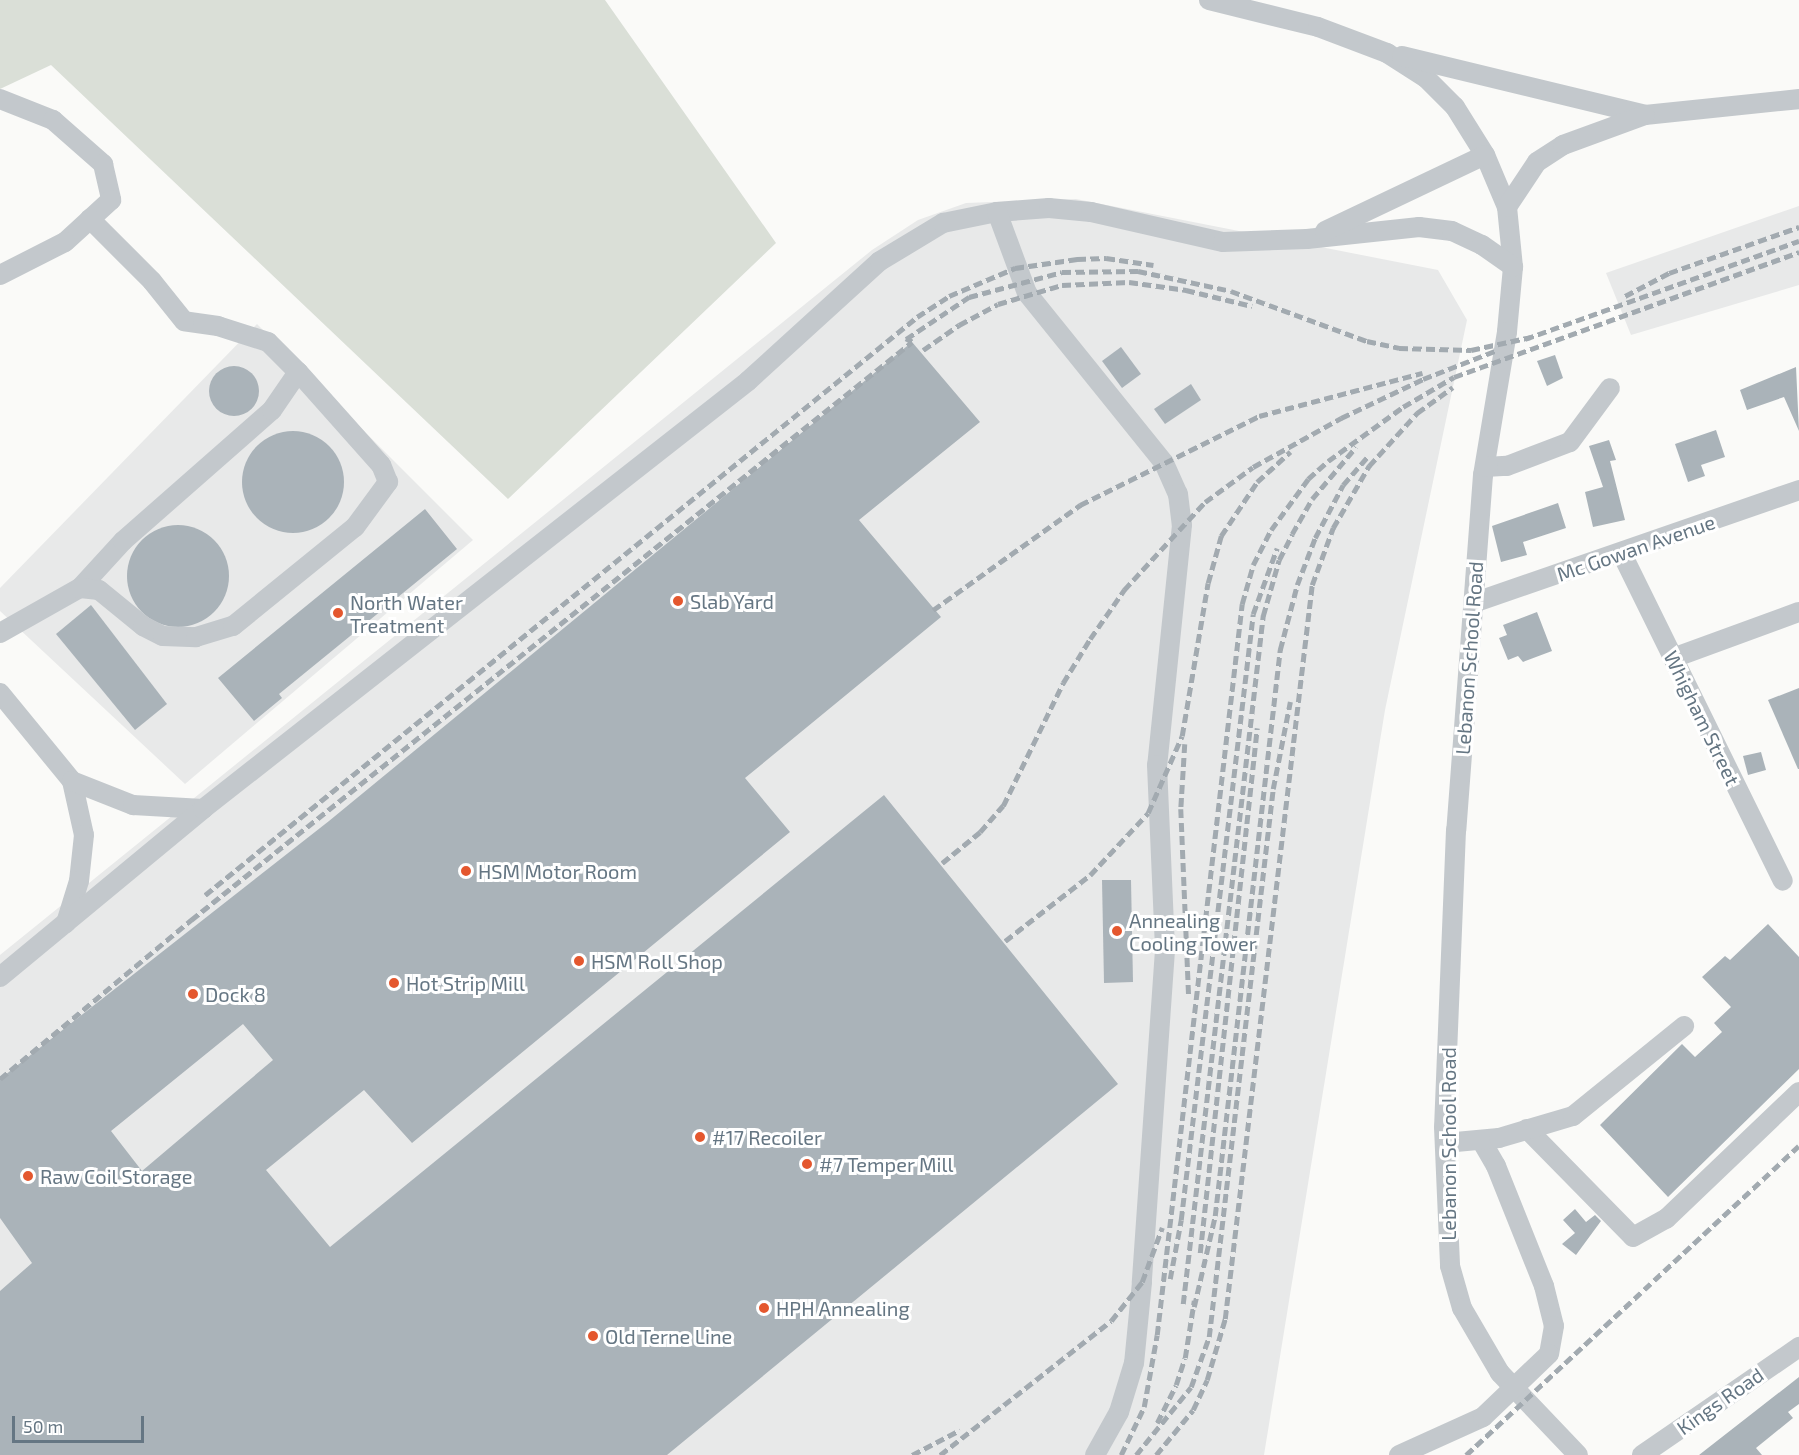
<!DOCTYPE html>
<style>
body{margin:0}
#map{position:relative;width:1799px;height:1455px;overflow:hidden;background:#fafaf8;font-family:"Exo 2",sans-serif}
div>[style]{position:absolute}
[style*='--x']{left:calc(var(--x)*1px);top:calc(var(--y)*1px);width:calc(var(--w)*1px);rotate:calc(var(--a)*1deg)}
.built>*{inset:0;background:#e8e9e9}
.green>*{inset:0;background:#dadfd7}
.building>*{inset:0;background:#aab3b9}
.round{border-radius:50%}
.minor>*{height:20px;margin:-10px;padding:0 10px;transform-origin:10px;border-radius:10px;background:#c3c8cc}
.rail>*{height:4.5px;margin-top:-2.25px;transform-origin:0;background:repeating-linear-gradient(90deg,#a2aab0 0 9px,transparent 0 13.5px)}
.minor-bridge>*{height:20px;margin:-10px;padding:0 10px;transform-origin:10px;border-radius:10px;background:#c3c8cc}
.dots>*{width:16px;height:16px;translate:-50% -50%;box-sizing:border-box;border:3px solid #fff;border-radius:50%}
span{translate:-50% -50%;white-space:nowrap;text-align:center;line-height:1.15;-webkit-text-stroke:6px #fff;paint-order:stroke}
.street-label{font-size:20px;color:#657683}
.poi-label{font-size:20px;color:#657683}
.left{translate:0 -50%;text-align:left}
.scale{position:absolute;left:12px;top:1416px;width:132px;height:27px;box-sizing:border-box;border:3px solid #657683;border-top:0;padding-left:8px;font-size:18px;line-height:21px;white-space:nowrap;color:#657683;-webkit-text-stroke:4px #fff;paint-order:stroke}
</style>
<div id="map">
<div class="built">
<i style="clip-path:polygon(1076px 199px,1438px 270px,1467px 320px,1385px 710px,1264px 1455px,0 1455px,0 955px,872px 250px,918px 220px,966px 203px)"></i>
<i style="clip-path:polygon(1799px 206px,1799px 285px,1631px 335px,1606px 273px)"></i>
<i style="clip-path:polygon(257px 324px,473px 540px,185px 784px,0 611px,0 588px)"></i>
</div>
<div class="green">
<i style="clip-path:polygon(0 0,605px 0,776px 243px,508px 499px,51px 65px,0 89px)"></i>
</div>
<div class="building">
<i style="clip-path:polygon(evenodd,912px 342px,980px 422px,859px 520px,941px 617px,745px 778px,790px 832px,412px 1143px,364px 1090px,266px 1170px,330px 1247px,884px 795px,1118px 1084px,667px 1455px,0 1455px,0 1291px,32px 1263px,0 1218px,0 1079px,329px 821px,912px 342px,243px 1024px,273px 1060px,142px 1171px,111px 1131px,243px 1024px)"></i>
<i style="clip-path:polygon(1121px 347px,1141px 374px,1122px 388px,1102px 361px)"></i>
<i style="clip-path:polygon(1555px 355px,1563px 378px,1547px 386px,1537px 361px)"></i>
<i class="round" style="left:209px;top:366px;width:50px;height:50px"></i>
<i style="clip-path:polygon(1796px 367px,1799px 431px,1784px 397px,1747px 410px,1740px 390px)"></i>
<i style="clip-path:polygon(1191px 384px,1201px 400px,1165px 424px,1154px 409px)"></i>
<i style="clip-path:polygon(1716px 430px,1725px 457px,1701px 465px,1705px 476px,1688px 482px,1675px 444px)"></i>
<i class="round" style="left:242px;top:431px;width:102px;height:102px"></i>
<i style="clip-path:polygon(1609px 440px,1616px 460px,1610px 461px,1625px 520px,1593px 527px,1585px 492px,1603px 487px,1589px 446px)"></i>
<i style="clip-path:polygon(1558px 503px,1566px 528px,1523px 542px,1527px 555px,1501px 562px,1492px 526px)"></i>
<i style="clip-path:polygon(425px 509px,457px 549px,279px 694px,282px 698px,254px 721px,218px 678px)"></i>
<i class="round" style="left:127px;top:525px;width:102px;height:102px"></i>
<i style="clip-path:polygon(91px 605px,167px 704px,135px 730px,56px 634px)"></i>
<i style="clip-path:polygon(1537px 612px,1552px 651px,1523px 662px,1518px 656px,1508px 660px,1499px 638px,1507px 635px,1503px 625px)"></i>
<i style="clip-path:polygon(1799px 688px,1799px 769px,1798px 769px,1768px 700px)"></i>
<i style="clip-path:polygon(1761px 752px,1766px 770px,1748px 775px,1743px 756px)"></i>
<i style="clip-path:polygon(1102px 880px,1131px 880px,1133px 982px,1104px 983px)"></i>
<i style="clip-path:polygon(1768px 924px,1799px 957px,1799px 1069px,1668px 1197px,1600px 1125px,1682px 1044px,1695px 1057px,1722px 1032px,1714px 1023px,1731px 1007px,1702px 977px,1725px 956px,1730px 960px)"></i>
<i style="clip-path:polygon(1575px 1209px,1586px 1222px,1595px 1215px,1601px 1221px,1576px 1255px,1562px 1244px,1575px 1233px,1563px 1220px)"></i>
<i style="clip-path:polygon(1799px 1377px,1799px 1404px,1788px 1412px,1793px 1418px,1756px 1448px,1762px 1455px,1699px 1455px)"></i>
</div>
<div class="minor">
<i style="--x:1209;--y:0;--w:112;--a:13.9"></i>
<i style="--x:1318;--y:27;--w:74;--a:20.6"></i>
<i style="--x:1387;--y:53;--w:46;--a:32.7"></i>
<i style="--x:1426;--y:78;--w:41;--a:45"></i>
<i style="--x:1455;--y:107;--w:57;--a:58"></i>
<i style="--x:1485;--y:155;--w:56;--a:67.1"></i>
<i style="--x:1507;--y:207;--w:60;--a:84.3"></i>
<i style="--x:1513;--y:267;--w:65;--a:95.3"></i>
<i style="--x:1507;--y:332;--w:145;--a:99.5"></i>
<i style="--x:1483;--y:475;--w:356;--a:94.3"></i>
<i style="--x:1456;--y:830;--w:297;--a:92.3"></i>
<i style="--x:1444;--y:1127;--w:139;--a:87.5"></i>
<i style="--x:1450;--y:1266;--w:44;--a:74.1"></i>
<i style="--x:1462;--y:1308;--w:75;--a:59.7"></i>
<i style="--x:1500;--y:1373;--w:113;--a:46.4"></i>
<i style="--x:1402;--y:56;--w:250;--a:13.6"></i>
<i style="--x:1645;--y:115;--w:155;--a:-5.9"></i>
<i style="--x:0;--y:99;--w:57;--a:21.6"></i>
<i style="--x:53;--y:120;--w:67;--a:41.3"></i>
<i style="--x:103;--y:164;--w:37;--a:77"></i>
<i style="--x:111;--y:200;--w:62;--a:137.6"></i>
<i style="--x:65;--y:242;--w:73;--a:153.1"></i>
<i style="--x:1507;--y:207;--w:54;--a:-56.3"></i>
<i style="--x:1537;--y:162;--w:31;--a:-33"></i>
<i style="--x:1563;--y:145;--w:87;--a:-20.1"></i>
<i style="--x:997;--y:212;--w:52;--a:-4.4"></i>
<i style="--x:1049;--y:208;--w:42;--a:5.4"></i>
<i style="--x:1091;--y:212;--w:135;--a:12.8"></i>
<i style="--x:1223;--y:242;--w:84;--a:-2"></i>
<i style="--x:1307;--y:239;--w:113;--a:-6.1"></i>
<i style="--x:1419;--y:227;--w:33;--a:7"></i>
<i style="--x:1452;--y:231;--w:33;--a:25"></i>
<i style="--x:1482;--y:245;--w:38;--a:35"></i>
<i style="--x:1325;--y:231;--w:177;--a:-25.4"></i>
<i style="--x:1485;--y:467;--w:22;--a:-3"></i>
<i style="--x:1507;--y:466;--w:67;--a:-20.9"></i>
<i style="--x:1570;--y:442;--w:67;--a:-53.5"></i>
<i style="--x:1622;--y:554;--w:364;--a:63.8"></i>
<i style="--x:80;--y:588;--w:64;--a:-47.5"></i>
<i style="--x:123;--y:541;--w:198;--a:-41.3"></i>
<i style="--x:272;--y:410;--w:46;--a:-55.6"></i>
<i style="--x:298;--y:372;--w:42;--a:-135"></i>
<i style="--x:268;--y:342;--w:52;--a:-162.3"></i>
<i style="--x:218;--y:326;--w:34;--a:-172"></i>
<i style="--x:184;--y:321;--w:51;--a:-128.7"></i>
<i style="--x:152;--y:281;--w:88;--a:-135"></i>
<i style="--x:1473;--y:603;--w:345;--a:-19.1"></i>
<i style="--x:0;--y:633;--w:92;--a:-29.4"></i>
<i style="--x:80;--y:588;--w:19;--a:6"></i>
<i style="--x:99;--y:590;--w:57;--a:39.3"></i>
<i style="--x:143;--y:626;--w:22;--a:27"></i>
<i style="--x:163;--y:636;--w:33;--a:2"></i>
<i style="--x:196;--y:637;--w:39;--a:-17"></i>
<i style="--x:233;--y:626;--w:157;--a:-39.1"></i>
<i style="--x:355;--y:527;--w:56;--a:-53.7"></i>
<i style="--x:388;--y:482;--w:18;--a:-112"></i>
<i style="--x:381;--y:465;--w:125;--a:-131.7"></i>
<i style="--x:1673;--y:658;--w:134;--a:-20.1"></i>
<i style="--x:0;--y:693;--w:114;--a:50.7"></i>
<i style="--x:72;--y:781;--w:55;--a:77.5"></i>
<i style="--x:84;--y:835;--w:46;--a:96.2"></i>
<i style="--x:79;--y:881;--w:44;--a:107.2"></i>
<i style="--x:72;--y:781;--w:66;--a:21.5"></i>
<i style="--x:133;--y:805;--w:70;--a:3.3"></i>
<i style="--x:0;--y:977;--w:264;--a:-39.6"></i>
<i style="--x:203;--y:809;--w:693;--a:-38.14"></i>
<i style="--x:748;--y:381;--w:178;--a:-42.3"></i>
<i style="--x:880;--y:261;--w:74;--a:-31.1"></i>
<i style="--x:943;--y:223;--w:55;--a:-11.5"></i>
<i style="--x:997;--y:212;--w:86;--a:69.7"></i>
<i style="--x:1027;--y:293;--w:218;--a:51.1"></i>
<i style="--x:1164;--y:463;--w:34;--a:66"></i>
<i style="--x:1178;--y:494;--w:31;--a:83"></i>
<i style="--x:1182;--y:525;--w:241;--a:95.9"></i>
<i style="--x:1157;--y:765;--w:185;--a:87.5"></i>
<i style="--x:1165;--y:950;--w:333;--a:94"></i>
<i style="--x:1142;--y:1282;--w:81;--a:95.6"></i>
<i style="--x:1134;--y:1363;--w:51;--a:107"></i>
<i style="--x:1119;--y:1412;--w:49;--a:119.2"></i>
<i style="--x:1527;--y:1129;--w:151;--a:45.5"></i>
<i style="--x:1633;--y:1237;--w:38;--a:-29"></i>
<i style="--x:1666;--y:1219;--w:184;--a:-43.7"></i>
<i style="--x:1481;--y:1140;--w:30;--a:60"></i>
<i style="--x:1496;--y:1166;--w:129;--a:68.2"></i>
<i style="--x:1544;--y:1286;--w:41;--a:76"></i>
<i style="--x:1554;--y:1326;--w:28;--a:100"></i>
<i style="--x:1445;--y:1143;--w:54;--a:-5.3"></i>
<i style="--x:1499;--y:1138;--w:77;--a:-16.6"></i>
<i style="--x:1573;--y:1116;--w:143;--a:-39"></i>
<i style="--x:1399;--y:1455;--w:92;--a:-24.3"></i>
<i style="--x:1642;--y:1455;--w:191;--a:-34.5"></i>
</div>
<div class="rail">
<i style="--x:1625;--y:296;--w:50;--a:-27.6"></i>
<i style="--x:1669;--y:273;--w:138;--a:-19.5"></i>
<i style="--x:1525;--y:339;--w:291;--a:-19.7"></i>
<i style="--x:923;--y:350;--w:44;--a:-34.8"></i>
<i style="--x:959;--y:325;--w:44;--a:-28.3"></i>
<i style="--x:998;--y:304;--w:67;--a:-16.5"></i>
<i style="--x:1062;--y:285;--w:67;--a:-2.6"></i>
<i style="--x:1129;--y:282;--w:58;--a:8"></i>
<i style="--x:1186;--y:290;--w:68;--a:13.6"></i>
<i style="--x:933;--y:610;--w:181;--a:-35.5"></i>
<i style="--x:1080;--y:505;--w:200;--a:-26.4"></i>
<i style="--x:1259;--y:416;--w:169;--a:-14.8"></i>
<i style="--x:1185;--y:744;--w:65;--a:93.5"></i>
<i style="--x:1181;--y:809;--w:187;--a:87.6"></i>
<i style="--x:942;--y:863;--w:49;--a:-39.2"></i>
<i style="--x:980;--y:832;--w:35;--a:-49"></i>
<i style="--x:1003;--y:806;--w:137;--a:-64"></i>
<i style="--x:1063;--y:683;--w:52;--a:-58.5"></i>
<i style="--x:1090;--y:639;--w:60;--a:-55.2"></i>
<i style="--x:1124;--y:590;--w:120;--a:-47.4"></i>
<i style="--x:1205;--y:502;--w:59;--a:-36.1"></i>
<i style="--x:1253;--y:467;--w:101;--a:-29.1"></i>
<i style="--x:1341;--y:418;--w:91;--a:-25.4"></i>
<i style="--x:1423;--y:379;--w:77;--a:-21.3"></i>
<i style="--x:205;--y:895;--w:917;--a:-39.07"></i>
<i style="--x:917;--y:317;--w:38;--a:-33"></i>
<i style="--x:949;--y:296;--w:72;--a:-23"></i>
<i style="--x:1015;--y:268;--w:63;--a:-8.3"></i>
<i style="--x:1077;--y:259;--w:29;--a:-2"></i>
<i style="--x:1106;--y:258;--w:48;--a:8.5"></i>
<i style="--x:1005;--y:941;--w:108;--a:-37.8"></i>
<i style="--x:1090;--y:875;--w:85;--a:-46.9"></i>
<i style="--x:1148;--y:813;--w:84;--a:-66.2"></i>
<i style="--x:1182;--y:736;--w:155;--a:-80.4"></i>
<i style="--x:1208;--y:583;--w:49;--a:-74.5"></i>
<i style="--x:1221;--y:536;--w:65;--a:-56.3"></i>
<i style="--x:1257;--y:482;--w:45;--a:-42.3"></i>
<i style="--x:0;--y:1079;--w:249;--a:-39.8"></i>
<i style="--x:191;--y:920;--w:924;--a:-38.72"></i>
<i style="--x:912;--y:342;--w:7;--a:-153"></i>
<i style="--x:906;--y:339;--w:76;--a:-33.7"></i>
<i style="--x:969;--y:297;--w:96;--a:-15"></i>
<i style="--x:1062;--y:272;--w:76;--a:-0.8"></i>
<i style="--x:1138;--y:271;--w:95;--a:12.1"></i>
<i style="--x:1231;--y:291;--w:145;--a:20.2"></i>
<i style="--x:1367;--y:341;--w:33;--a:12"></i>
<i style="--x:1399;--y:348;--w:72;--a:1.6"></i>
<i style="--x:1471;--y:350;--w:61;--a:-12.2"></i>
<i style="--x:1200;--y:1253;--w:528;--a:-83.8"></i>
<i style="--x:1170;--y:1279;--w:60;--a:-79.4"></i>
<i style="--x:1181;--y:1220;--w:610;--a:-83.22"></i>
<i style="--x:1253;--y:614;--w:70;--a:-70"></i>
<i style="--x:1183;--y:1304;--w:693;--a:-83.37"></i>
<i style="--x:1263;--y:616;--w:58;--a:-74.1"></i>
<i style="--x:1279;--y:560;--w:29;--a:-63"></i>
<i style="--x:1292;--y:534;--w:40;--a:-60.3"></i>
<i style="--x:1312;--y:499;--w:68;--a:-49.8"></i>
<i style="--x:1194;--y:1307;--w:93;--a:-77"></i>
<i style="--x:1215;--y:1216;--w:570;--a:-83.45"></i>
<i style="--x:1280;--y:650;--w:67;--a:-75.3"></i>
<i style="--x:1297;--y:585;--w:50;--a:-69"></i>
<i style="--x:1315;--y:538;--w:60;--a:-62.2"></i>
<i style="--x:1343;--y:485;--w:40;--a:-49"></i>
<i style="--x:1157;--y:1423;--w:42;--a:-63.4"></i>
<i style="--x:1176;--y:1385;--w:28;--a:-72"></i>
<i style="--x:1185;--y:1358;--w:58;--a:-81"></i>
<i style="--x:912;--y:1455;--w:54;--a:-27.5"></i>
<i style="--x:940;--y:1455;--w:217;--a:-38.1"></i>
<i style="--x:1111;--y:1321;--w:50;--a:-51.5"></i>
<i style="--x:1142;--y:1282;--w:58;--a:-69.7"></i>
<i style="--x:1121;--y:1455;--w:53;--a:-64.4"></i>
<i style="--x:1144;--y:1407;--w:73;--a:-79.8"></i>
<i style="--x:1157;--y:1335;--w:736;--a:-83.37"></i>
<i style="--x:1242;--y:604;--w:41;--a:-74.2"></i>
<i style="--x:1253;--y:565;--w:39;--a:-63"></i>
<i style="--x:1271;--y:530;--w:63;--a:-54"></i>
<i style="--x:1308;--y:479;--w:27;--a:-42"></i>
<i style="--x:1328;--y:461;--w:92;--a:-35.8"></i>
<i style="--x:1403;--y:407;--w:59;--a:-30.5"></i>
<i style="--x:1454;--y:377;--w:367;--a:-19.9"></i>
<i style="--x:1136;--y:1455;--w:87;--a:-51"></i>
<i style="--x:1191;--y:1387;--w:53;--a:-70.2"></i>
<i style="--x:1209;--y:1337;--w:552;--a:-83.34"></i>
<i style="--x:1273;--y:789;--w:89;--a:-78.9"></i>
<i style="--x:1156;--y:1455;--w:58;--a:-50.6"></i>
<i style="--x:1193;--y:1410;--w:33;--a:-65"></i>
<i style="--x:1207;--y:1380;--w:64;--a:-73.6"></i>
<i style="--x:1225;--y:1319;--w:739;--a:-83.24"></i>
<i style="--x:1312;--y:585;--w:61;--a:-69.8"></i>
<i style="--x:1333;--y:528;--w:72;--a:-59.9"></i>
<i style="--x:1369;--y:466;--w:72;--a:-47.8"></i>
<i style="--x:1417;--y:413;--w:44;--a:-35.8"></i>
<i style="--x:1466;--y:1455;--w:454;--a:-42.9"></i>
</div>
<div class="minor-bridge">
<i style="--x:1483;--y:1417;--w:91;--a:-43.7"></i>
</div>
<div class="dots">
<i style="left:678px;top:601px;background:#e4572e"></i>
<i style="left:338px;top:613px;background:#e4572e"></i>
<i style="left:466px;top:871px;background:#e4572e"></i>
<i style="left:1117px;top:931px;background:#e4572e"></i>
<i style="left:579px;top:961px;background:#e4572e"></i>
<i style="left:394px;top:983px;background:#e4572e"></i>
<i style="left:193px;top:994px;background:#e4572e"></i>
<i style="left:700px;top:1137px;background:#e4572e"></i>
<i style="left:807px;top:1164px;background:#e4572e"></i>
<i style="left:28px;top:1176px;background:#e4572e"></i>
<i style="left:764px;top:1308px;background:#e4572e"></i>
<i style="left:593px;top:1336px;background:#e4572e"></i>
</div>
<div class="street-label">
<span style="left:1636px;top:548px;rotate:-19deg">Mc Gowan Avenue</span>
<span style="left:1469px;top:658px;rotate:-86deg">Lebanon School Road</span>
<span style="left:1702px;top:718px;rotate:64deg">Whigham Street</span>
<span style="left:1448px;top:1144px;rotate:-90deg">Lebanon School Road</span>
<span style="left:1720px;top:1401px;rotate:-35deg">Kings Road</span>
</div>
<div class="poi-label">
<span class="left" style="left:690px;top:601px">Slab Yard</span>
<span class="left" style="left:350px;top:614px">North Water<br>Treatment</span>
<span class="left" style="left:478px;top:871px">HSM Motor Room</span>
<span class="left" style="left:1129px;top:932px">Annealing<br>Cooling Tower</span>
<span class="left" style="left:591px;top:961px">HSM Roll Shop</span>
<span class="left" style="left:406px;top:983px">Hot Strip Mill</span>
<span class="left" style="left:205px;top:994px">Dock 8</span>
<span class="left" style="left:712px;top:1137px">#17 Recoiler</span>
<span class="left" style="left:819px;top:1164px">#7 Temper Mill</span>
<span class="left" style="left:40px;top:1176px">Raw Coil Storage</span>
<span class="left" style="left:776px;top:1308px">HPH Annealing</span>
<span class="left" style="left:605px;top:1336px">Old Terne Line</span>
</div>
<div class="scale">50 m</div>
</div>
